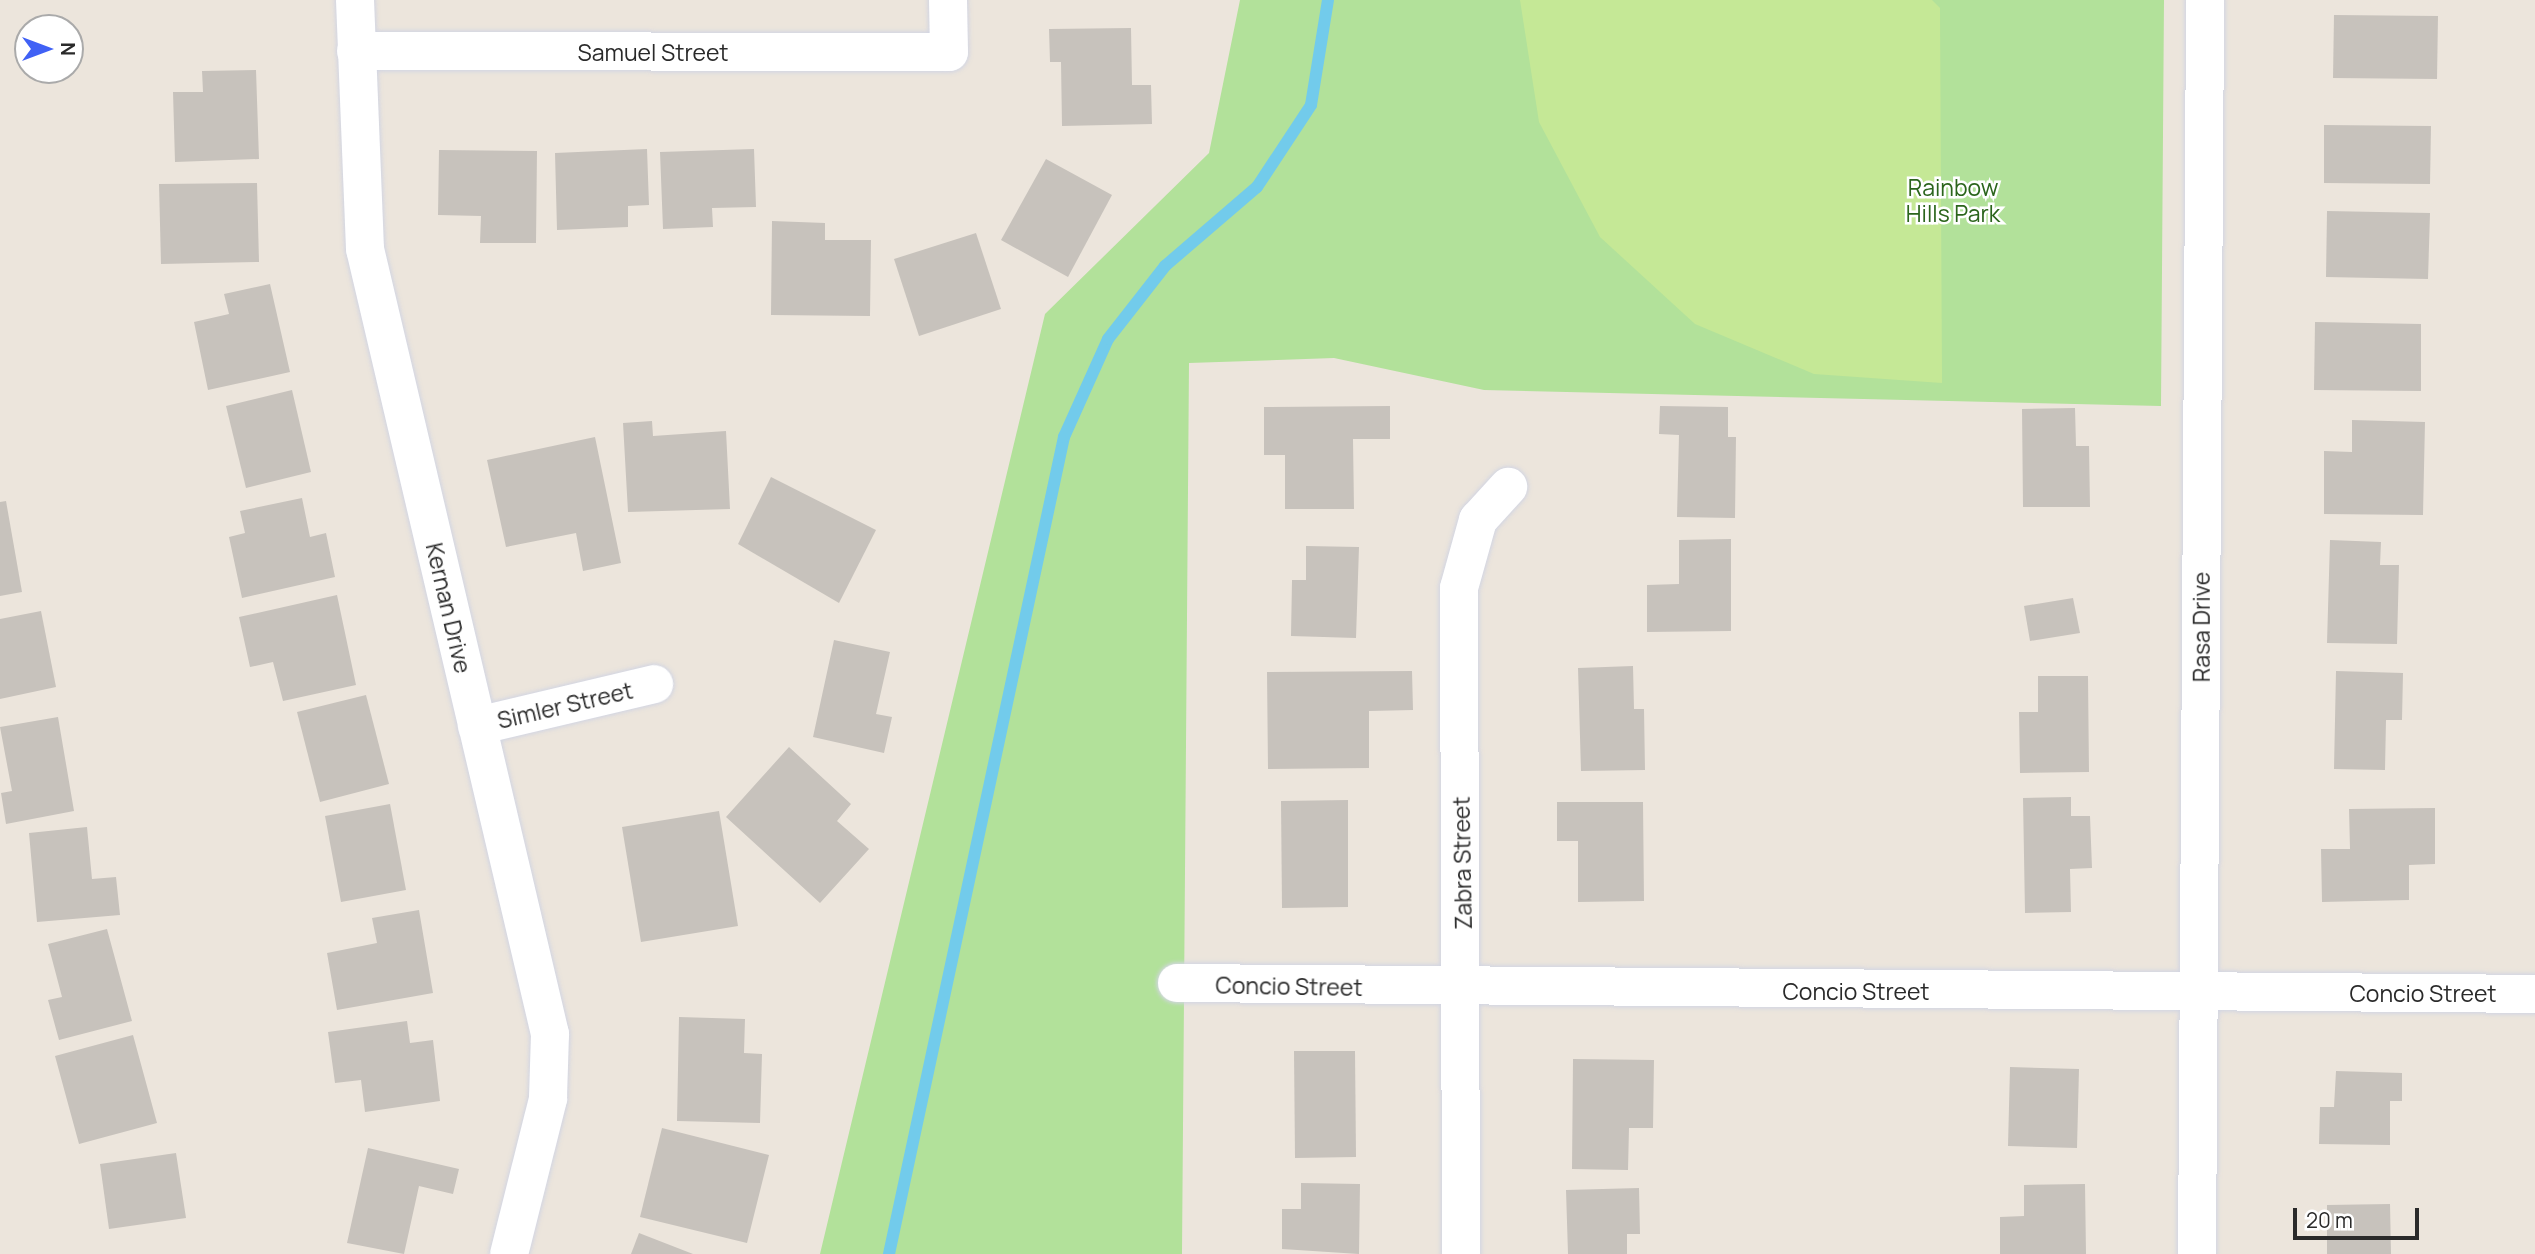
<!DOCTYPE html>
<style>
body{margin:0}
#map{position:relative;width:2535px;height:1254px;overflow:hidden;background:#ece5dc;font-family:Manrope,sans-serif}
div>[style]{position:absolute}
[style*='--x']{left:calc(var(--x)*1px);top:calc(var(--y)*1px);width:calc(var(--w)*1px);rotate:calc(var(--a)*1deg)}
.green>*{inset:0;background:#b2e19a}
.pitch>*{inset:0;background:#c5e896}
.stream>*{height:12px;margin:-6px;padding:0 6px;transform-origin:6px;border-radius:6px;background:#72cbeb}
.building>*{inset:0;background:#c7c2bc}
.roads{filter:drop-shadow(0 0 2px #d2d5e2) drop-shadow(0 0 2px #d2d5e2)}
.minor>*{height:38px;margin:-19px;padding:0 19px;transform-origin:19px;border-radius:19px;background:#fff}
span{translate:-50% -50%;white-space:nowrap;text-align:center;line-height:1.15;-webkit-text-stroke:5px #fff;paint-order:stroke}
.street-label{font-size:23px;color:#2a2a2a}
.park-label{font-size:23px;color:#2b651c}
.north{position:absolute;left:14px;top:14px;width:70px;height:70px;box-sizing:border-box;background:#fff;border:2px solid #aaa;border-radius:50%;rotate:90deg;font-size:19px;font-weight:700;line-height:28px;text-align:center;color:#2a2a2a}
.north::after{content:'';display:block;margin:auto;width:24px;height:32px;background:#4061f5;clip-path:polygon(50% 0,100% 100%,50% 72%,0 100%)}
.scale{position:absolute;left:2293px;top:1208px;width:126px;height:32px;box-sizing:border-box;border:4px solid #2a2a2a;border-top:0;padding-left:9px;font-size:21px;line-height:24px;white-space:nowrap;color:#2a2a2a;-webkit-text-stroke:5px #fff;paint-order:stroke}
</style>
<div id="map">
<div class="green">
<i style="clip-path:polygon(1240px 0,2164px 0,2161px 406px,1484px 390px,1334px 358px,1189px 363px,1182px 1254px,820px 1254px,1045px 314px,1209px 153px)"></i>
</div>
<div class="pitch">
<i style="clip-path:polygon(1520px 0,1932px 0,1940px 8px,1942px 383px,1814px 374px,1695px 324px,1600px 237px,1539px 122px)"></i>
</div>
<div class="stream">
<i style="--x:889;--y:1254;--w:836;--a:-77.91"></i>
<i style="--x:1064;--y:437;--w:107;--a:-65.8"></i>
<i style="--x:1108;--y:339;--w:93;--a:-52"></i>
<i style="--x:1165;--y:266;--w:121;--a:-40.7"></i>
<i style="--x:1257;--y:187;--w:98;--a:-56.6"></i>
<i style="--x:1311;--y:105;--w:106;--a:-80.8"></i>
</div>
<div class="building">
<i style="clip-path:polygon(2334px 15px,2438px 16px,2437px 79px,2333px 78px)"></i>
<i style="clip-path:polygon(1131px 28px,1132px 85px,1151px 85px,1152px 124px,1062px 126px,1061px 62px,1050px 62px,1049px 29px)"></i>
<i style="clip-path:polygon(256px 70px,259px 159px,175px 162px,173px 92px,203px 92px,202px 71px)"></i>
<i style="clip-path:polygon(2324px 125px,2431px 126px,2430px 184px,2324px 183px)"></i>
<i style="clip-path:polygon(647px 149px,649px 205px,628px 206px,628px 227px,557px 230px,555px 153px)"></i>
<i style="clip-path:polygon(754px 149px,756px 207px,712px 208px,713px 227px,663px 229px,660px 152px)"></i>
<i style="clip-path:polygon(439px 150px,537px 151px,536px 243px,480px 243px,481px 216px,438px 215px)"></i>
<i style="clip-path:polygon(1046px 159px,1112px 195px,1068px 277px,1001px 240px)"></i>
<i style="clip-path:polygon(257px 183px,259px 262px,161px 264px,159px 184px)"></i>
<i style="clip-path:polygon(2327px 211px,2430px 213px,2428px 279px,2326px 277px)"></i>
<i style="clip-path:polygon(772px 221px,825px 223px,825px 240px,871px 240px,870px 316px,771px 315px)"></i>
<i style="clip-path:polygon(976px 233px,1001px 309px,919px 336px,894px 259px)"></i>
<i style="clip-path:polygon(270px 284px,290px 372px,208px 390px,194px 322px,229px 314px,224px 294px)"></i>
<i style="clip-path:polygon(2315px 322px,2421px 324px,2421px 391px,2314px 390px)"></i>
<i style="clip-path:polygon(292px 390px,311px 472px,246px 488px,226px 406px)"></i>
<i style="clip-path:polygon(1390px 406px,1390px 439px,1353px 439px,1354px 509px,1285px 509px,1285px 455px,1264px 455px,1264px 407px)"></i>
<i style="clip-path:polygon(1660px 406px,1728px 407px,1728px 437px,1736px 437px,1735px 518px,1677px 517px,1679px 435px,1659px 434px)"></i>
<i style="clip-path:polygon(2075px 408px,2076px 446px,2089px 446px,2090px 507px,2023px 507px,2022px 409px)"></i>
<i style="clip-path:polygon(2352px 420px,2425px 422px,2423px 515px,2324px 514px,2324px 451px,2352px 452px)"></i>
<i style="clip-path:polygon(652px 421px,653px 436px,726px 431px,730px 509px,628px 512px,623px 423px)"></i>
<i style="clip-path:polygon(595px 437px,621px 563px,583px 571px,576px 533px,506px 547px,487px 460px)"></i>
<i style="clip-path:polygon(771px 477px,876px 530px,839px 603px,738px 544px)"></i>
<i style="clip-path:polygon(302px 498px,310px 537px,326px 533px,335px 577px,242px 598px,229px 537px,245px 533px,240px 511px)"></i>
<i style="clip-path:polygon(6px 501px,22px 592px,0 596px,0 502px)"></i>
<i style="clip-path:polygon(1731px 539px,1731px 631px,1647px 632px,1647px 585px,1679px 584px,1679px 540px)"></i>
<i style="clip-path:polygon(2330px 540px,2381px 542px,2380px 565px,2399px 565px,2397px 644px,2327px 643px)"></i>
<i style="clip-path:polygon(1306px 546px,1359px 547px,1356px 638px,1291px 636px,1292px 580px,1306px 580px)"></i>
<i style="clip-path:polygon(337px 595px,356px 685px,283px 701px,273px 662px,250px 667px,239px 617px)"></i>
<i style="clip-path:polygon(2073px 598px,2080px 633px,2030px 641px,2024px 606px)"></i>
<i style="clip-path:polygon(41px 611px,56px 687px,0 699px,0 619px)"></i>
<i style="clip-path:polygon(834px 640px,890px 652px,876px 714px,892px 717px,884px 753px,813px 737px)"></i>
<i style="clip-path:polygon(1633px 666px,1634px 709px,1644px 709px,1645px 770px,1581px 771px,1578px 668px)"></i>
<i style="clip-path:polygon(1412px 671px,1413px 710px,1369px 711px,1369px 768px,1268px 769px,1267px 672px)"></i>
<i style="clip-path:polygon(2336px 671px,2403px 673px,2402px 720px,2386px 720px,2385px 770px,2334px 769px)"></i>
<i style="clip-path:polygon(2038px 676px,2088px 676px,2089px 772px,2020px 773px,2019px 712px,2038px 712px)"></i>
<i style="clip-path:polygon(366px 695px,389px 784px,320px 802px,297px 712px)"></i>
<i style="clip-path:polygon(58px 717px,74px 811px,6px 824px,1px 793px,12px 791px,0 727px)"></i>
<i style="clip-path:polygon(789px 747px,851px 804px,837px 821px,869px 849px,820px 903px,726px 817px)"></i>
<i style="clip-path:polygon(2071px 797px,2071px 816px,2090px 816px,2092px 868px,2070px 869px,2071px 912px,2025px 913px,2023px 798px)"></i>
<i style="clip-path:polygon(1348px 800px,1348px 907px,1282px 908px,1281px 801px)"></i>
<i style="clip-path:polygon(1557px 802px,1643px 802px,1644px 901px,1578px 902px,1578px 841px,1557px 841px)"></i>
<i style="clip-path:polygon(390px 804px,406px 890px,341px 902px,325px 816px)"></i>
<i style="clip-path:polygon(2435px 808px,2435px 864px,2409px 865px,2409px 900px,2322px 902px,2321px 849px,2350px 849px,2349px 809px)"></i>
<i style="clip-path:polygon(719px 811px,738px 926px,641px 942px,622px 827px)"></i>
<i style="clip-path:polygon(87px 827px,92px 879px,116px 877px,120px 915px,37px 922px,29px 833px)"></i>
<i style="clip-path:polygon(419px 910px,433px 993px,337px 1010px,327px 953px,377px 943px,372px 918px)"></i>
<i style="clip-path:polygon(107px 929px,132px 1021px,59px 1040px,48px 1000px,62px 997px,48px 944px)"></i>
<i style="clip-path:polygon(679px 1017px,745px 1019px,744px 1053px,762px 1054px,760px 1123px,677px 1121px)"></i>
<i style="clip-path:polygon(407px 1021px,410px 1043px,433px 1040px,440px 1101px,365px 1112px,361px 1080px,335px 1083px,328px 1032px)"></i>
<i style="clip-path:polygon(133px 1035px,157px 1123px,79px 1144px,55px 1056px)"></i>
<i style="clip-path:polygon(1294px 1051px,1355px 1051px,1356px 1157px,1295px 1158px)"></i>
<i style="clip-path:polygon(1573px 1059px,1654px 1060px,1653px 1128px,1629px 1128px,1628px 1170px,1572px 1169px)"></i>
<i style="clip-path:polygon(2010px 1067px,2079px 1069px,2077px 1148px,2008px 1146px)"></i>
<i style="clip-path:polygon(2336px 1071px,2402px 1073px,2402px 1101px,2390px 1101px,2390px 1145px,2319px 1144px,2320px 1107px,2334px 1107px)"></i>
<i style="clip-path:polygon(662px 1128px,769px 1155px,747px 1243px,640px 1217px)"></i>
<i style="clip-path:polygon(368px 1148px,459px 1169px,453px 1194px,419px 1186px,404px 1254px,347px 1243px)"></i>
<i style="clip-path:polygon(176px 1153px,186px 1218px,109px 1229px,100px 1164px)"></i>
<i style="clip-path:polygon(1301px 1183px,1360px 1184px,1359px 1254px,1282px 1249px,1282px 1209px,1301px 1209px)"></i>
<i style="clip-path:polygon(2085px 1184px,2086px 1254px,2000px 1254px,2000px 1217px,2024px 1216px,2024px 1185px)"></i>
<i style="clip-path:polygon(1639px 1188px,1640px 1234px,1627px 1234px,1627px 1254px,1568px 1254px,1566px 1190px)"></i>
<i style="clip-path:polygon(2390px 1204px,2391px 1254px,2327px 1254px,2327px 1205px)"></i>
<i style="clip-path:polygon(639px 1233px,693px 1254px,631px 1254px)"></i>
</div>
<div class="roads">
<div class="minor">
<i style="--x:355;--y:0;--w:249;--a:87.7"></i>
<i style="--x:365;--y:249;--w:807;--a:76.74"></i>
<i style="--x:550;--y:1034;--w:65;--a:91.8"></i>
<i style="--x:548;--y:1099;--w:160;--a:104.1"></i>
<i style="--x:356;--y:51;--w:593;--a:0.1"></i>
<i style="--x:949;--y:52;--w:52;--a:-91.1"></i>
<i style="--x:477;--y:726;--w:182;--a:-13.3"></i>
<i style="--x:1177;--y:983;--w:1358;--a:0.46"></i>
<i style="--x:1461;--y:1254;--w:666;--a:-90.17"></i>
<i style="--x:1459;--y:588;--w:71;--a:-74.4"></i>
<i style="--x:1478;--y:520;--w:45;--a:-47.7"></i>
<i style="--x:2197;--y:1254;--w:1254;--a:-89.63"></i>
</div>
</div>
<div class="street-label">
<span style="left:653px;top:52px">Samuel Street</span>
<span style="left:449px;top:608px;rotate:77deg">Kernan Drive</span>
<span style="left:2201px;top:627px;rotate:-90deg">Rasa Drive</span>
<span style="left:565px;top:705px;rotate:-13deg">Simler Street</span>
<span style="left:1462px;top:863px;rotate:-91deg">Zabra Street</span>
<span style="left:1289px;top:986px;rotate:1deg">Concio Street</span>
<span style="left:1856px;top:991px">Concio Street</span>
<span style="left:2423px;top:993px">Concio Street</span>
</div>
<div class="park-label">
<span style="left:1953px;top:200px">Rainbow<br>Hills Park</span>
</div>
<div class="north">N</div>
<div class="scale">20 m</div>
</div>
